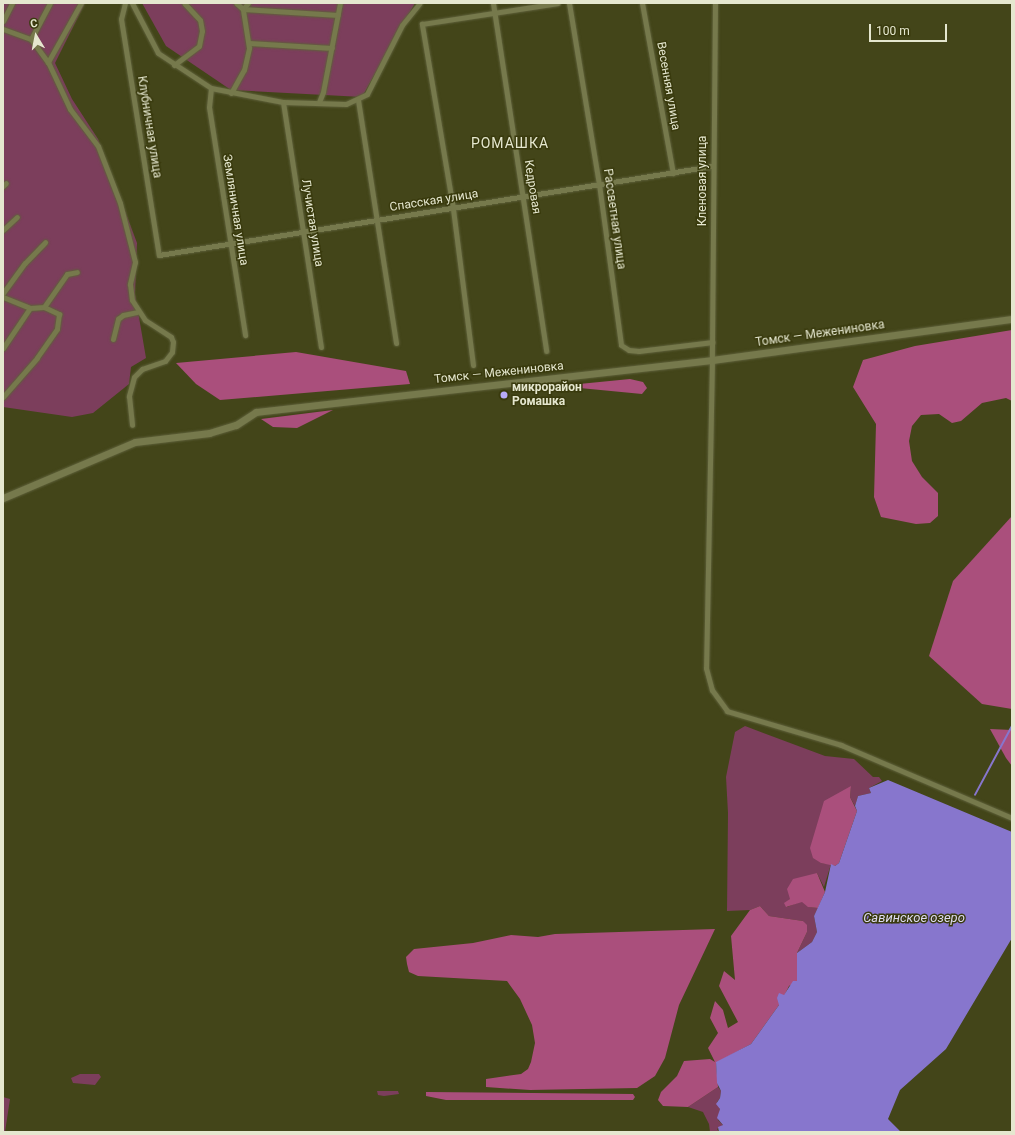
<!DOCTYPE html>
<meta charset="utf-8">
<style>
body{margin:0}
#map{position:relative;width:1015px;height:1135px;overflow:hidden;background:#434519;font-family:Roboto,sans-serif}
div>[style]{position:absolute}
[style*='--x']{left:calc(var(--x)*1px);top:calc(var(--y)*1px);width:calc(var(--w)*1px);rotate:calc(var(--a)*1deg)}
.green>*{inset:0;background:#7c3e5c}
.forest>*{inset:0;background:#aa4f7c}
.water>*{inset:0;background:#8776cd}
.stream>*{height:1.5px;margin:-0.75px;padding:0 0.75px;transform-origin:0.75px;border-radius:0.75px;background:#8776cd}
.roads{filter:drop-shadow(0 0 1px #5e603a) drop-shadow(0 0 1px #5e603a)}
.minor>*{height:5px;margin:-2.5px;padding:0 2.5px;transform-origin:2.5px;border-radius:2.5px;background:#76794c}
.tertiary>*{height:7px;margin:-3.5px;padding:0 3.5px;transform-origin:3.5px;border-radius:3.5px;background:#76794c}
.dots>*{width:11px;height:11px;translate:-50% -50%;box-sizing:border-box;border:2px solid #393a0d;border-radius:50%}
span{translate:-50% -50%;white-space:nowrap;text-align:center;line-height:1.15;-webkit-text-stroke:3px #393a0d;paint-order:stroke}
.street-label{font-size:12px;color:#e5e7cf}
.poi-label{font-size:12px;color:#e5e7cf;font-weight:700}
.left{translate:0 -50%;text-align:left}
.water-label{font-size:13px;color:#dedbf3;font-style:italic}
.quarter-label{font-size:14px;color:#e5e7cf;letter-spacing:1px}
.frame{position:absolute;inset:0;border:4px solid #e5e7cf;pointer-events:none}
.north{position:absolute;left:16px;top:16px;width:40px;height:40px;-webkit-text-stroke:3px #393a0d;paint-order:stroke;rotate:350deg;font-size:11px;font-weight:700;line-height:16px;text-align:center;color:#e5e7cf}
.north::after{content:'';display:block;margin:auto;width:14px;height:18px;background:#e5e7cf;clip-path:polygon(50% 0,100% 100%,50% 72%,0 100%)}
.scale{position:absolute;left:869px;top:24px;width:78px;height:18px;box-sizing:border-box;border:2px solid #e5e7cf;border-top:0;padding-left:5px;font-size:12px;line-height:14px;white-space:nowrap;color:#e5e7cf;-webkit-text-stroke:3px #393a0d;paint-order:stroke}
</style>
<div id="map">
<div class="green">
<i style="clip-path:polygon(3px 3px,85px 3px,55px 63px,72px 99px,98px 139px,137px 243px,135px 294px,146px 358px,131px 367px,129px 384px,93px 413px,72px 417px,3px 407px)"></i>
<i style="clip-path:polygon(142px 3px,415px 3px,362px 97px,231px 90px,166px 46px)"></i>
<i style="clip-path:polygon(745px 726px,825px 756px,854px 759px,873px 777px,879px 777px,882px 781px,869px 788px,871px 793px,858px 796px,855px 806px,850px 797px,851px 786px,821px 863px,831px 864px,824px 887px,817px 873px,790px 899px,787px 907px,802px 901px,809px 907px,818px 908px,814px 916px,817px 932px,812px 942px,797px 953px,807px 932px,803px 921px,769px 916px,760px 906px,750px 910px,727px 911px,728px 813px,726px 777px,735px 732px)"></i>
<i style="clip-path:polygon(80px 1074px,99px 1074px,101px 1077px,95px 1085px,73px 1083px,71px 1078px)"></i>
<i style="clip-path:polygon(718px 1087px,721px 1091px,720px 1098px,717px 1102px,720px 1109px,718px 1120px,723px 1125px,717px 1129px,719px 1132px,710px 1132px,709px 1124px,703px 1112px,688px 1107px)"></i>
<i style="clip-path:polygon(377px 1091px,398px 1091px,399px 1094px,384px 1096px,378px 1095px)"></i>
<i style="clip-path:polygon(3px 1097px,10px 1099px,5px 1132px,3px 1132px)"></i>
</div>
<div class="forest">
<i style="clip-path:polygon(1012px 330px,1012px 401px,1006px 398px,982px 403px,961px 421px,952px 423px,939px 414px,921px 415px,912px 426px,909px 441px,912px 461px,922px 477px,938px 493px,938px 516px,930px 523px,916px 524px,881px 517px,874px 497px,876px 424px,853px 387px,863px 360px,915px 346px)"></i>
<i style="clip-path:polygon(296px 352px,406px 371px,410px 384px,220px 400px,196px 384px,176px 363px)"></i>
<i style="clip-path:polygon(630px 379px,643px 382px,647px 388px,642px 394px,559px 386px)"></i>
<i style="clip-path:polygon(333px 410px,297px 428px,273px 427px,261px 419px)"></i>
<i style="clip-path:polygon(1012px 516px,1012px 709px,982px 704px,929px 656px,953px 581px)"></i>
<i style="clip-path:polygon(990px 729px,1012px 730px,1012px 766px,1006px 758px)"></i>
<i style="clip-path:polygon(851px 786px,850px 797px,857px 811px,839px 863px,835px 866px,821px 863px,813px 858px,810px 848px,824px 801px)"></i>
<i style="clip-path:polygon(817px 873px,825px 892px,818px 908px,808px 907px,802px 902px,786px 907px,784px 903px,790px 899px,787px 889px,793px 879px)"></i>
<i style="clip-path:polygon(760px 906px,769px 916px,803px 921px,807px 925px,807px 932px,797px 953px,797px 981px,789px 986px,784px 996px,779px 994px,779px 1005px,751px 1044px,716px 1063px,718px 1087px,688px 1107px,663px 1106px,658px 1100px,661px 1092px,677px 1076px,684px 1061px,710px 1059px,715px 1062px,708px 1048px,718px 1033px,710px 1018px,715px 1001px,723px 1010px,728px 1028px,738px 1022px,719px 986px,724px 971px,735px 980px,731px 936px,750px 910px)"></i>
<i style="clip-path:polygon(715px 929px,679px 1005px,665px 1058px,655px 1076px,637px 1088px,530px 1090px,486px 1087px,486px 1079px,521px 1074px,528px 1069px,531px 1062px,535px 1043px,532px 1025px,520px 999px,507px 981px,418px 976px,409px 972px,407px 964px,406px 957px,414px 949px,473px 943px,511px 935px,538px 937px,555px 934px)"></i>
<i style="clip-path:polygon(426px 1092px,633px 1094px,635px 1097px,633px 1100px,446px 1100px,426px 1096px)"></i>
</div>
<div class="water">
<i style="clip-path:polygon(888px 780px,1012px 832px,1012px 938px,946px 1049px,900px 1090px,888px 1119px,901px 1132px,719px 1132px,718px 1127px,723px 1125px,717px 1118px,720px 1109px,716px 1104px,720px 1098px,721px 1091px,717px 1083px,716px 1062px,751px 1044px,779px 1005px,777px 998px,779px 993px,784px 995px,793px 981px,797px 981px,797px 953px,812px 942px,817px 932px,814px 916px,825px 892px,831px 864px,835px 866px,839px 863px,857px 811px,855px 806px,858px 796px,871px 793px,869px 788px)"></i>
</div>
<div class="stream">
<i style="--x:975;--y:795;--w:78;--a:-61.8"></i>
</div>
<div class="roads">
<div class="minor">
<i style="--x:81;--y:3;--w:68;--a:119.2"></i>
<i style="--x:48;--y:62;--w:52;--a:64.9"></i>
<i style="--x:70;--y:109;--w:46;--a:52.9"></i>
<i style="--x:98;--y:146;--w:61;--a:68.9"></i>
<i style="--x:120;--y:203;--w:61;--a:75.7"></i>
<i style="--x:135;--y:262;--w:23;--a:103"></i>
<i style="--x:130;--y:284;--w:16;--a:83"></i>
<i style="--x:132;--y:300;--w:24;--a:57"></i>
<i style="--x:145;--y:320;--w:31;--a:33"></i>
<i style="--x:171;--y:337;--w:5;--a:68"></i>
<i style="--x:173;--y:342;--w:10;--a:96"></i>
<i style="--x:172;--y:352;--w:11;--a:128"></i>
<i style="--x:165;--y:361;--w:24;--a:161"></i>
<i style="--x:142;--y:369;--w:11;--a:135"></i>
<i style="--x:134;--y:377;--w:20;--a:105"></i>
<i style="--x:129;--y:396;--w:29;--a:84"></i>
<i style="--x:125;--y:3;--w:16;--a:104"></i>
<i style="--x:121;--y:19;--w:239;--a:80.9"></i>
<i style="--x:159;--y:255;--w:560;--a:-9.14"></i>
<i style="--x:132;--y:3;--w:56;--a:62.5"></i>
<i style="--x:158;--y:53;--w:64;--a:33.4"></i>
<i style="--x:211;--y:88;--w:73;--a:11"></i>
<i style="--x:283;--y:102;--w:63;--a:1.8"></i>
<i style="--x:346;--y:104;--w:23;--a:-25"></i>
<i style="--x:367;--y:94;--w:77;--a:-63.1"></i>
<i style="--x:402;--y:25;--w:28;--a:-51"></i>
<i style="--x:493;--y:3;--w:352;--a:81.3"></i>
<i style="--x:569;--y:3;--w:183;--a:80.6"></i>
<i style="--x:599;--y:184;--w:162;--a:82.2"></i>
<i style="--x:621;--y:345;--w:9;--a:32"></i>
<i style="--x:629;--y:350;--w:10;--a:6"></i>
<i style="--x:639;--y:351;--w:74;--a:-7"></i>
<i style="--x:642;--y:3;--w:173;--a:79.7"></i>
<i style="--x:715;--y:3;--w:357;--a:90.5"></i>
<i style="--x:712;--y:360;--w:308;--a:91.1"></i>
<i style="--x:706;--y:668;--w:23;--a:75"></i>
<i style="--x:712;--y:690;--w:26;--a:54"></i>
<i style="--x:727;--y:711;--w:119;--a:16.6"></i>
<i style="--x:841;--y:745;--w:186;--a:23.1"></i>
<i style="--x:243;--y:9;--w:95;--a:3.6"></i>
<i style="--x:243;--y:9;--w:8;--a:-50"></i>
<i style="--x:3;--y:21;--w:20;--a:-63"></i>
<i style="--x:3;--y:29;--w:30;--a:20"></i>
<i style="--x:31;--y:39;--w:29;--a:54"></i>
<i style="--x:31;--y:39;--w:41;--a:-62.2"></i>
<i style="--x:249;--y:43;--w:83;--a:3.4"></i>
<i style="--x:174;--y:65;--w:31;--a:-37"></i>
<i style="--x:199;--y:46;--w:15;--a:-79"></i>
<i style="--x:202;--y:31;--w:11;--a:-100"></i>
<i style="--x:200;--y:20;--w:23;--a:-133"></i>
<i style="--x:211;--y:88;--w:19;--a:96"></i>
<i style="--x:209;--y:107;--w:231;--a:81"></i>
<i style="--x:231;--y:93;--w:26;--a:-61"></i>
<i style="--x:244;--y:70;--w:23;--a:-77"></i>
<i style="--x:249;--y:48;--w:39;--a:-99"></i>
<i style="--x:243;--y:9;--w:9;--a:-139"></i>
<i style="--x:358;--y:100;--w:246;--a:81.1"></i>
<i style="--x:283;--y:102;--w:248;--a:81.2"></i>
<i style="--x:319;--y:102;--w:11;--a:-68"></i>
<i style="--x:323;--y:92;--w:91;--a:-79.2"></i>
<i style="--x:3;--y:186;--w:4;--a:-45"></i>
<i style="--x:3;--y:230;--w:19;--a:-43"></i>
<i style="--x:3;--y:293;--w:37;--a:-54"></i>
<i style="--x:25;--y:263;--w:29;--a:-46"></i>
<i style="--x:3;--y:297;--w:29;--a:22"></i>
<i style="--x:30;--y:308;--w:14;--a:-4"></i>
<i style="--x:44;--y:307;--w:17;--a:25"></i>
<i style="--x:59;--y:314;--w:15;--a:98"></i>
<i style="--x:57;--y:329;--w:35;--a:125"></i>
<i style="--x:37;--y:358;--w:52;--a:131.1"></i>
<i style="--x:44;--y:307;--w:40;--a:-55.1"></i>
<i style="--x:67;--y:274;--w:10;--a:-11"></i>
<i style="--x:113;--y:339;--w:21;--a:-76"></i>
<i style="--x:118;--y:319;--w:6;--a:-39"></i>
<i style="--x:123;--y:315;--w:14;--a:-12"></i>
<i style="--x:3;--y:348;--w:48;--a:-56"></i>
<i style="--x:473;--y:365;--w:158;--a:-97.3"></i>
<i style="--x:453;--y:208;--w:187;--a:-99.6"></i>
<i style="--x:422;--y:24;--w:137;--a:-8.8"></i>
</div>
<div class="tertiary">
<i style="--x:3;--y:498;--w:143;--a:-23"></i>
<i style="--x:135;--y:442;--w:75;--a:-6.9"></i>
<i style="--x:209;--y:433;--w:28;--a:-17"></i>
<i style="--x:236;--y:425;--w:24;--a:-33"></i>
<i style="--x:256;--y:412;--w:459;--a:-6.5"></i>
<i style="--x:712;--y:360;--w:303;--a:-7.8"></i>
</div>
</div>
<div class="dots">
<i style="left:504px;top:395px;background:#b8abf7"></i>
</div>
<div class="street-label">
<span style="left:668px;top:86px;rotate:80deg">Весенняя улица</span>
<span style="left:149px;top:127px;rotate:81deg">Клубничная улица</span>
<span style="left:703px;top:181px;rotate:-90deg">Кленовая улица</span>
<span style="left:532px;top:187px;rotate:81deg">Кедровая</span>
<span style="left:434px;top:201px;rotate:-9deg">Спасская улица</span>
<span style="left:235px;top:210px;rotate:81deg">Земляничная улица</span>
<span style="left:614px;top:219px;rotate:82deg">Рассветная улица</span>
<span style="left:312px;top:223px;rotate:81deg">Лучистая улица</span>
<span style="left:820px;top:334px;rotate:-8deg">Томск — Межениновка</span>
<span style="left:499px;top:373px;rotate:-6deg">Томск — Межениновка</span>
</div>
<div class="poi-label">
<span class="left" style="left:512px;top:395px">микрорайон<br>Ромашка</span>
</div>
<div class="water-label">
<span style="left:914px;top:918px">Савинское озеро</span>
</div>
<div class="quarter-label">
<span style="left:510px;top:143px">РОМАШКА</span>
</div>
<div class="frame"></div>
<div class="north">С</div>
<div class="scale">100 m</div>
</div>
